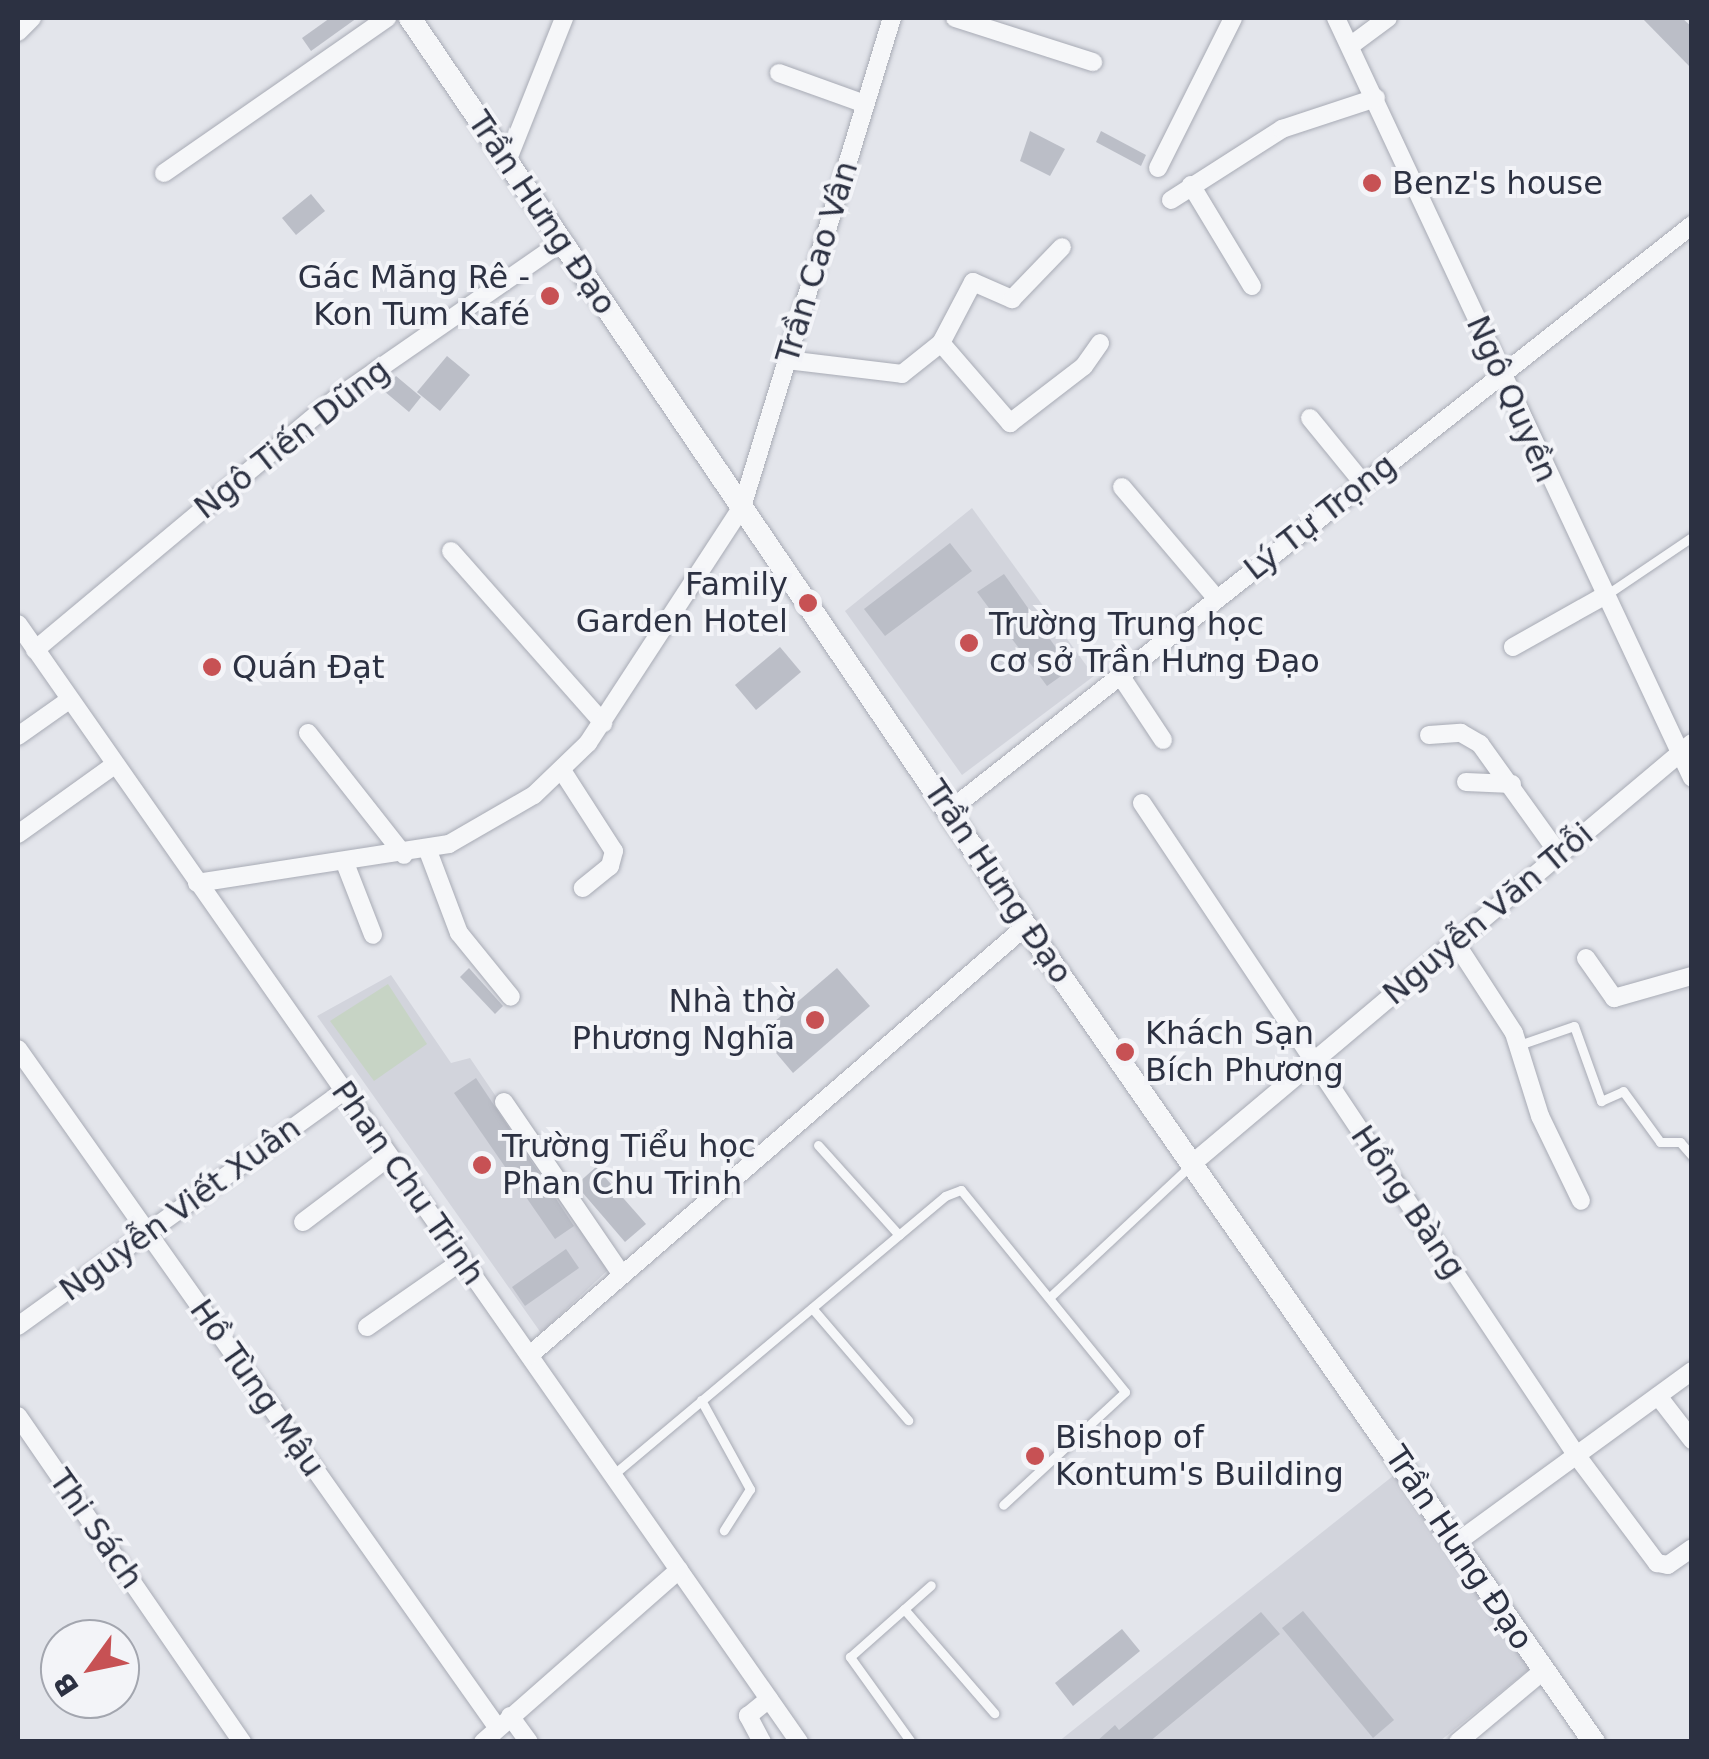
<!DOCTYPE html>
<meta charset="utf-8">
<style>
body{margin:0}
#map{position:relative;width:1709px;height:1759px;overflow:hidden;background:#e3e5eb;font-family:"DejaVu Sans",sans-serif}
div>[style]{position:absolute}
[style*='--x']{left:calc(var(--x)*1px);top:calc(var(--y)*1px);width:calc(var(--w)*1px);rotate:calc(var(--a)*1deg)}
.built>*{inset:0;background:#d2d4dc}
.green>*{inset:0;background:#c7d4c5}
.building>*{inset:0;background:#bbbec7}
.roads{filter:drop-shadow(0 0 2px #a8abb5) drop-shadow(0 0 2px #a8abb5)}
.service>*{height:9px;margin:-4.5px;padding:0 4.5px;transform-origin:4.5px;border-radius:4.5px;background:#f6f7f9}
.minor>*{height:18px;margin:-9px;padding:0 9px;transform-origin:9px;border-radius:9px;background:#f6f7f9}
.tertiary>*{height:22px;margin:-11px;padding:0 11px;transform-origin:11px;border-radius:11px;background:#f6f7f9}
.dots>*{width:28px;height:28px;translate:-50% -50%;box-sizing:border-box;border:5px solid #f3f4f8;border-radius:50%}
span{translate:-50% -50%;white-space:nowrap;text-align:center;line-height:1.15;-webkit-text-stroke:8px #f3f4f8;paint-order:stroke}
.poi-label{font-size:32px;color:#2c3142}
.left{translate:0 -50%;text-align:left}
.right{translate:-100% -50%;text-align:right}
.street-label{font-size:32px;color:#2c3142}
.frame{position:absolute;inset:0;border:20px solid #2c3142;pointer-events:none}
.north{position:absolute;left:40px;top:1619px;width:100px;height:100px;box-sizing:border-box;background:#f3f4f8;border:2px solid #a3a6af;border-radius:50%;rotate:237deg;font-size:28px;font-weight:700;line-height:40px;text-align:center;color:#2c3142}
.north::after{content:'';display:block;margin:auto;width:35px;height:45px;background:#c75154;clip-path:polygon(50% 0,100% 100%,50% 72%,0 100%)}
</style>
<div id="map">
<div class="built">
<i style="clip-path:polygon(972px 508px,1094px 676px,962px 775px,845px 611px)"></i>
<i style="clip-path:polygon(391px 975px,451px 1063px,470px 1058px,611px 1267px,541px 1333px,317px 1016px)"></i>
<i style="clip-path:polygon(1398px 1472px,1537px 1663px,1440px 1741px,1058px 1742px)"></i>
</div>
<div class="green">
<i style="clip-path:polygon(388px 984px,427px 1044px,374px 1081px,330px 1021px)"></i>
</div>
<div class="building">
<i style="clip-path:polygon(330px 18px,357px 18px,311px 51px,302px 38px)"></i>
<i style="clip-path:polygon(1642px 18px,1682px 18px,1692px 27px,1692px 69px)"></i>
<i style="clip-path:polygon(1030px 131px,1065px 149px,1050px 176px,1020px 161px)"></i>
<i style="clip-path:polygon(1101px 131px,1146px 155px,1141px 166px,1096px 142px)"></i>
<i style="clip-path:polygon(311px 194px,325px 211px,296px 235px,282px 218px)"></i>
<i style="clip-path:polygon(447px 356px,470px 375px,440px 411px,417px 392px)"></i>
<i style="clip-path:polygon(396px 376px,421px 397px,409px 412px,384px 391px)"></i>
<i style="clip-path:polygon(950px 543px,972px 571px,885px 636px,864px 609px)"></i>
<i style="clip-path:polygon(1004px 574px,1071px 669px,1047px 686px,977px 592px)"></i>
<i style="clip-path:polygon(780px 647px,801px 672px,756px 710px,735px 685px)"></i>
<i style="clip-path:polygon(469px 968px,503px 1006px,495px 1014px,460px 977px)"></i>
<i style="clip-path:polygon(837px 968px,870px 1006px,793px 1073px,760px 1034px)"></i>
<i style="clip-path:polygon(476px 1078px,574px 1226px,555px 1239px,454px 1093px)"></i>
<i style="clip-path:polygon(596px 1167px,646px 1224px,625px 1242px,576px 1185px)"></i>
<i style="clip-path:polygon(566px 1249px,579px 1268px,525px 1306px,512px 1287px)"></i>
<i style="clip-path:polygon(1303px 1611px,1394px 1720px,1373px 1738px,1282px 1628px)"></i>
<i style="clip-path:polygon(1261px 1612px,1280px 1634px,1149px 1742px,1096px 1742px,1115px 1725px,1119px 1730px)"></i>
<i style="clip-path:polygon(1122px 1629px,1140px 1651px,1073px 1706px,1055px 1683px)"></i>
</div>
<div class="roads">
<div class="service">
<i style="--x:1606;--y:595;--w:104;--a:-34"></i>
<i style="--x:1519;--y:1045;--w:58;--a:-19.1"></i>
<i style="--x:1574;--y:1026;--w:80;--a:70.2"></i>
<i style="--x:1601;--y:1101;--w:24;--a:-24"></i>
<i style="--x:1623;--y:1091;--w:63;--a:54"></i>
<i style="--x:1660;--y:1142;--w:20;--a:0"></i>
<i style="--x:1680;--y:1142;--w:18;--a:49"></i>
<i style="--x:818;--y:1145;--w:121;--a:48"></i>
<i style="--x:1051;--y:1296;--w:192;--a:-43.1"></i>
<i style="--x:812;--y:1308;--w:148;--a:49.4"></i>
<i style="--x:701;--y:1400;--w:102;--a:61.2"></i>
<i style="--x:750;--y:1489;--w:49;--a:122.4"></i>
<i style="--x:614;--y:1474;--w:432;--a:-40"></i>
<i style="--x:945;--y:1196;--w:17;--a:-21"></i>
<i style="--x:961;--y:1190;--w:260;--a:50.9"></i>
<i style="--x:1125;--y:1392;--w:166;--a:137.2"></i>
<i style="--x:904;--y:1609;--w:138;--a:49.1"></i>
<i style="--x:911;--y:1742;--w:105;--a:-125.7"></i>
<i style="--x:850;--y:1657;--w:108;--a:-41.6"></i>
</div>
<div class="minor">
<i style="--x:955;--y:18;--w:145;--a:17.7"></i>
<i style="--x:1336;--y:18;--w:839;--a:64.9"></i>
<i style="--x:18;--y:32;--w:20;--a:-45"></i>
<i style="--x:1350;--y:46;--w:47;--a:-36.4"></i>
<i style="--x:779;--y:73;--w:91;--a:19.8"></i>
<i style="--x:508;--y:159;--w:152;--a:-68.3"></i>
<i style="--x:1158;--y:168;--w:168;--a:-63.4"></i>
<i style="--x:164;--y:173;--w:272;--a:-34.8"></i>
<i style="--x:1191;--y:185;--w:118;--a:58.9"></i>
<i style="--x:1171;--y:200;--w:132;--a:-32.6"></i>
<i style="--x:1282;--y:129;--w:99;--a:-18.3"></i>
<i style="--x:941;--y:343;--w:106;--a:49.2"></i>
<i style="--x:1010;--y:423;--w:93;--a:-37.6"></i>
<i style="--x:1084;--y:366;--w:28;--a:-55"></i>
<i style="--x:787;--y:360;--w:116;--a:6.9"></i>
<i style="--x:902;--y:374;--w:50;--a:-38.5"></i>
<i style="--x:941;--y:343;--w:69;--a:-62.3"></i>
<i style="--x:973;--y:282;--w:43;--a:23.6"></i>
<i style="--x:1012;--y:299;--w:72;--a:-46.1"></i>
<i style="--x:1310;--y:418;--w:84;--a:50.8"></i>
<i style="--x:1122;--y:487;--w:147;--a:49.7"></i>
<i style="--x:451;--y:551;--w:230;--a:48.5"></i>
<i style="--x:18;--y:624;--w:1364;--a:55.06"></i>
<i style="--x:1513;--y:647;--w:104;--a:-29.3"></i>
<i style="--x:35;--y:650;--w:395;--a:-39.9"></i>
<i style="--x:338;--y:397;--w:270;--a:-34.7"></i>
<i style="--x:1120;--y:675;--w:78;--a:56.5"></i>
<i style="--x:308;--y:733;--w:155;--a:51.8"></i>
<i style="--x:1429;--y:735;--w:32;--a:-4"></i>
<i style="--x:1461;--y:733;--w:22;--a:30"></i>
<i style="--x:1480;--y:744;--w:135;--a:54.3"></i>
<i style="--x:18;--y:736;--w:62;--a:-35.2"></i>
<i style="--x:563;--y:772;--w:94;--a:57.2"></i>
<i style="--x:614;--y:851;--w:16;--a:105"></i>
<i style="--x:610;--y:866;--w:35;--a:141"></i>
<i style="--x:1466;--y:782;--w:46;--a:2.5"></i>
<i style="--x:1142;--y:803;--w:785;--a:56.33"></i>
<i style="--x:1577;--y:1456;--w:134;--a:53.2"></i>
<i style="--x:1657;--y:1563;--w:11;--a:10"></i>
<i style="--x:1668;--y:1565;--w:29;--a:-35"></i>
<i style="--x:950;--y:810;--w:945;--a:-38.25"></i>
<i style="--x:18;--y:834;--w:117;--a:-35.6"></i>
<i style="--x:428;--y:851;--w:88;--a:69.3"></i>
<i style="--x:459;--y:933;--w:82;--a:50.9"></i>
<i style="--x:345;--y:863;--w:77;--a:68.7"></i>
<i style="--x:197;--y:883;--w:255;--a:-8.8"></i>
<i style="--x:449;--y:844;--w:98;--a:-30"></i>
<i style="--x:534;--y:795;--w:75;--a:-43.9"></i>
<i style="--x:588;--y:743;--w:282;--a:-56.9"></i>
<i style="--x:742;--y:507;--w:511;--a:-72.95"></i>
<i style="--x:1455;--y:942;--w:108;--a:57"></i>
<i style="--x:1514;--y:1033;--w:87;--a:72.6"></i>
<i style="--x:1540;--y:1116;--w:94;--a:64.2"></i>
<i style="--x:1586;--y:958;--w:49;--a:55"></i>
<i style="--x:1614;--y:998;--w:81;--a:-15.8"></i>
<i style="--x:18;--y:1049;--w:830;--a:54.76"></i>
<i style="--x:504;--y:1102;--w:209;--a:55.7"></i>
<i style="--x:1193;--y:1163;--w:652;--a:-40.09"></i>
<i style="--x:303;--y:1222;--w:108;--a:-37.1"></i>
<i style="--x:18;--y:1326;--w:400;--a:-35.8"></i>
<i style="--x:367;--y:1327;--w:117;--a:-34.9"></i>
<i style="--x:530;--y:1355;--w:656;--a:-40.86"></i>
<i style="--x:1658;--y:1396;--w:56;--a:52.3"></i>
<i style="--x:18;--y:1416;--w:396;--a:55.5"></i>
<i style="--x:1456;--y:1543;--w:292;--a:-36.1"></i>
<i style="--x:510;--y:1716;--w:32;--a:54"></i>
<i style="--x:483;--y:1742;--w:261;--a:-41.3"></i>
<i style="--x:762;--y:1742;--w:30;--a:-118"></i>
<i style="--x:748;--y:1716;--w:27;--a:-39"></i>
<i style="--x:1458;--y:1742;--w:111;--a:-39.9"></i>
</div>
<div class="tertiary">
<i style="--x:410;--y:18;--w:1097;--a:55.85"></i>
<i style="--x:1026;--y:926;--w:994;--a:55.16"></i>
</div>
</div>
<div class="dots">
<i style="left:1372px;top:183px;background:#c75154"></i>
<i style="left:550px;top:296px;background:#c75154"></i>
<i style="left:808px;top:603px;background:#c75154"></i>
<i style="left:969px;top:643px;background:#c75154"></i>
<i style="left:212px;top:667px;background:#c75154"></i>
<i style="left:815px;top:1020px;background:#c75154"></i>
<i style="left:1125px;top:1052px;background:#c75154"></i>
<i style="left:482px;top:1165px;background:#c75154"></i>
<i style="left:1035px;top:1456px;background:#c75154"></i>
</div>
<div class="poi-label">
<span class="left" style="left:1392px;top:183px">Benz's house</span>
<span class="right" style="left:530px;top:296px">Gác Măng Rê -<br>Kon Tum Kafé</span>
<span class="right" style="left:788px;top:603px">Family<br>Garden Hotel</span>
<span class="left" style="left:989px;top:643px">Trường Trung học<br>cơ sở Trần Hưng Đạo</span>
<span class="left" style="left:232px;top:667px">Quán Đạt</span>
<span class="right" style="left:795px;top:1020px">Nhà thờ<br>Phương Nghĩa</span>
<span class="left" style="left:1145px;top:1052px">Khách Sạn<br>Bích Phương</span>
<span class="left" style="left:502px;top:1165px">Trường Tiểu học<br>Phan Chu Trinh</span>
<span class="left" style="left:1055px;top:1456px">Bishop of<br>Kontum's Building</span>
</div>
<div class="street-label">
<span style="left:542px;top:213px;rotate:56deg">Trần Hưng Đạo</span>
<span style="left:817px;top:262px;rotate:-73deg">Trần Cao Vân</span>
<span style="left:1512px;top:399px;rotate:66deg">Ngô Quyền</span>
<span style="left:292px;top:439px;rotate:-38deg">Ngô Tiến Dũng</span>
<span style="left:1320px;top:517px;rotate:-38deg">Lý Tự Trọng</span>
<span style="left:998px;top:882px;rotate:56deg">Trần Hưng Đạo</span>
<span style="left:1488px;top:914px;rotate:-40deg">Nguyễn Văn Trỗi</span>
<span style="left:408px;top:1183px;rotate:55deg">Phan Chu Trinh</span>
<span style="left:1408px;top:1202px;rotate:56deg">Hồng Bàng</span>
<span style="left:180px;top:1209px;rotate:-36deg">Nguyễn Viết Xuân</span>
<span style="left:257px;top:1388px;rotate:55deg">Hồ Tùng Mậu</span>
<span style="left:96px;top:1529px;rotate:55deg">Thi Sách</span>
<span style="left:1459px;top:1548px;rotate:56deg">Trần Hưng Đạo</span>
</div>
<div class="frame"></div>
<div class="north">B</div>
</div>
